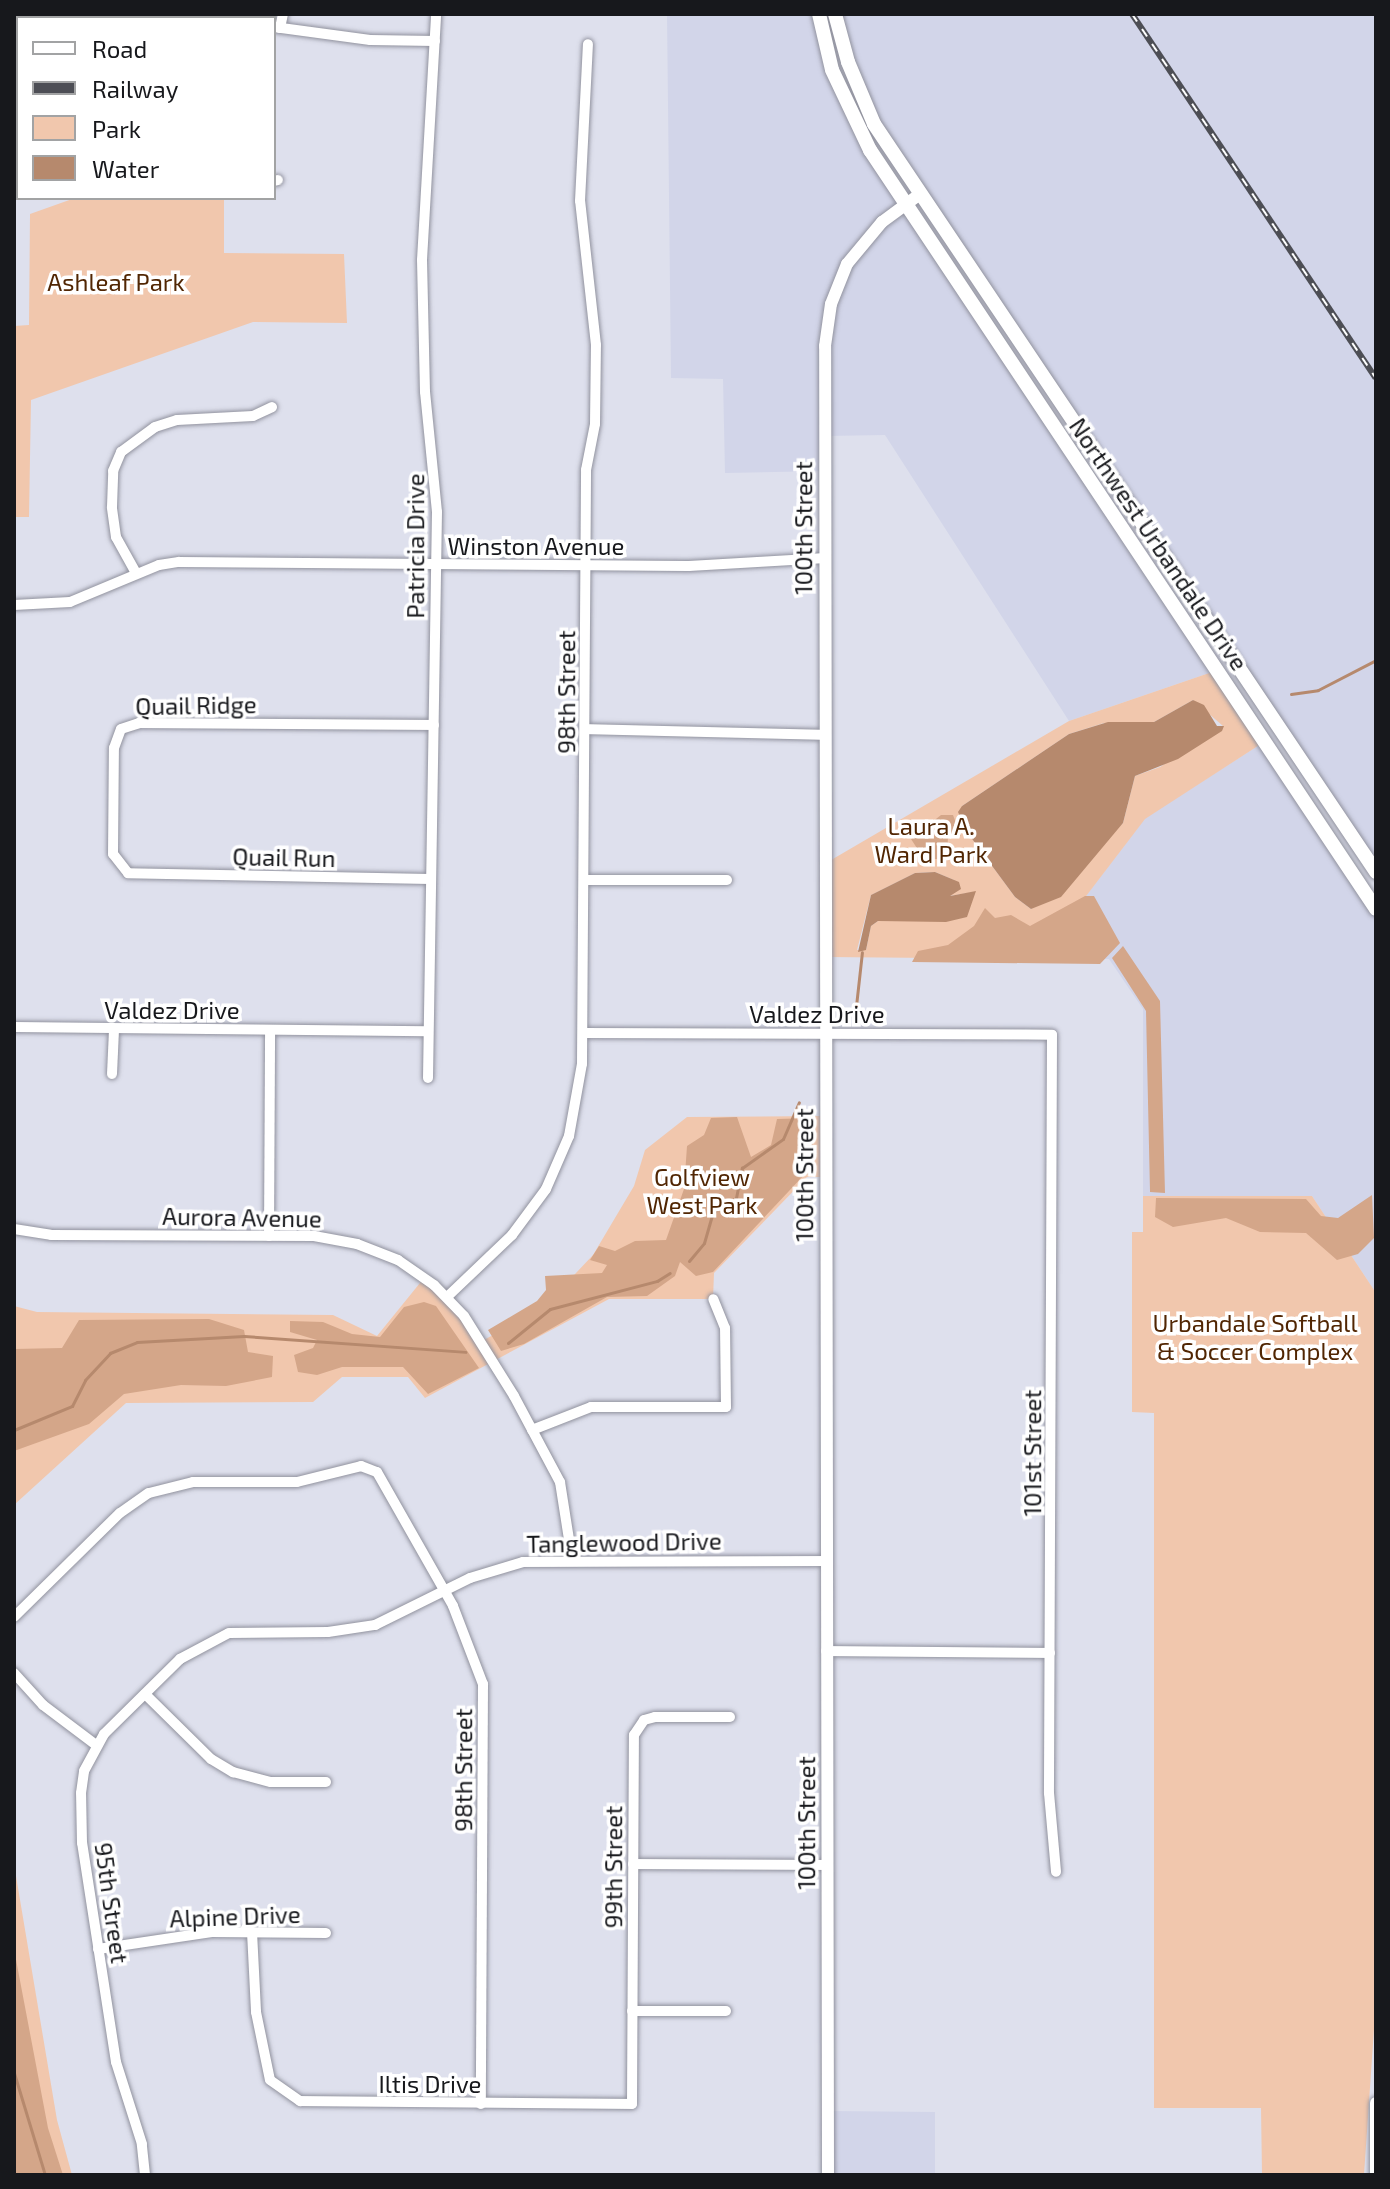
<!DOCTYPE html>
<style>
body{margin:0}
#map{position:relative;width:1390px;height:2189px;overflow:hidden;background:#dee0ed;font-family:"Exo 2",sans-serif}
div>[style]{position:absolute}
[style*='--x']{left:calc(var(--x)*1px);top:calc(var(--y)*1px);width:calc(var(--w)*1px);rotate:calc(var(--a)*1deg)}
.built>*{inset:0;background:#d2d5e9}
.green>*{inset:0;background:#f1c7ad}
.forest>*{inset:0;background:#d4a689}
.water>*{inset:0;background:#b6896d}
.stream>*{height:3px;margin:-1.5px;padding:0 1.5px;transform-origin:1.5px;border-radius:1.5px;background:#b6896d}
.roads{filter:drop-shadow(0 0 2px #91929e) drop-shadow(0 0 2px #91929e)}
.minor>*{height:10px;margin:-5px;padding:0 5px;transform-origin:5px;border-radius:5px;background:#fff}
.tertiary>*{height:12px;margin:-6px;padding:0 6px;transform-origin:6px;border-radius:6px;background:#fff}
.secondary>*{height:14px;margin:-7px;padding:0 7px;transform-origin:7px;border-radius:7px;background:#fff}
.rail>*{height:6px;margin-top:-3px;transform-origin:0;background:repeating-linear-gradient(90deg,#fff 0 9px,#4d4e55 0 18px);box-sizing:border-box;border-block:2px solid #4d4e55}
span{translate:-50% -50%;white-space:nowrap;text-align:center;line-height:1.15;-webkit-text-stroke:7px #fff;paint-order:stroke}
.park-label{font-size:24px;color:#512603}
.street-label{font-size:24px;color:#17181c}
.frame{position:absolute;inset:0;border:16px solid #17181c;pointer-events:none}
.legend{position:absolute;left:16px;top:16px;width:260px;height:184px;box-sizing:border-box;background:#fff;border:2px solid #a2a3a4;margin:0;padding:10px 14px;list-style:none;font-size:24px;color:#17181c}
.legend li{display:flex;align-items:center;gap:16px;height:40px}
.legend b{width:40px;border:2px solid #a2a3a4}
</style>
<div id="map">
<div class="built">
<i style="clip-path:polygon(667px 14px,819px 14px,853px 118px,1218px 670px,1069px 721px,885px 435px,825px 436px,825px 471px,725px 473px,723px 379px,671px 378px)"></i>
<i style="clip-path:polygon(835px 14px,1376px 14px,1376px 872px,874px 124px)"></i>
<i style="clip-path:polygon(1264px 742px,1376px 909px,1376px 1293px,1312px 1196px,1143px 1196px,1143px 1009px,1109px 959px,1038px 959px,1145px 818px)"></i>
<i style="clip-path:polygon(828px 2111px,935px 2112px,935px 2175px,828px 2175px)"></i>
</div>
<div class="green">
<i style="clip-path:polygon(75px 198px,224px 198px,224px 253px,344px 254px,347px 323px,253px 322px,31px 400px,29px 517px,14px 517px,14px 326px,29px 325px,30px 214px)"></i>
<i style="clip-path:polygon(evenodd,1218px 670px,1264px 742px,1145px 819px,1038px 959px,826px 957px,826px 863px,1069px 721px,1218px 670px,1193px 700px,1223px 726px,1160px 767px,1135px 776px,1123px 823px,1031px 909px,1015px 897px,967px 832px,962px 806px,1069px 734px,1104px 723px,1154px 722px,1193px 700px,1218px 670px,935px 872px,954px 880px,949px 896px,975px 892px,957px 919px,878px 921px,871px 926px,866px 950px,857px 950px,871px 895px,915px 873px,935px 872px)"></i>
<i style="clip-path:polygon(825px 1116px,826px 1177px,807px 1177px,714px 1273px,713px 1299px,609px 1299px,425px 1398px,408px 1377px,342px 1377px,313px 1402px,126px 1403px,14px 1505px,14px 1306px,37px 1312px,333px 1315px,377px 1336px,424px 1278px,480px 1342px,542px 1309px,593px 1255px,634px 1186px,645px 1150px,687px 1117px)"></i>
<i style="clip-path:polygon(1143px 1196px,1312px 1196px,1376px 1293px,1376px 2000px,1364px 2175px,1262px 2175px,1261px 2108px,1154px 2108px,1154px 1413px,1132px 1412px,1132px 1232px,1143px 1232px)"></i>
<i style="clip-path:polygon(14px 1864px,57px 2120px,72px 2175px,14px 2175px)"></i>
</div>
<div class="forest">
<i style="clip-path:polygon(941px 815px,953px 815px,961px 836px,948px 837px,947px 855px,941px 859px,924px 859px,911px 839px)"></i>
<i style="clip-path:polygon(1085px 896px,1094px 896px,1120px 943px,1100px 964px,912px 962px,918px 951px,948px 945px,974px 926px,985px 908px,995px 918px,1011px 915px,1030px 926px)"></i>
<i style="clip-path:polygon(1123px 946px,1160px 1001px,1165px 1193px,1150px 1192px,1146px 1011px,1112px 958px)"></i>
<i style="clip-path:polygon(737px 1117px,751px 1157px,771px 1145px,777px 1119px,813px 1118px,813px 1174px,804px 1175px,713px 1272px,696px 1276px,680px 1262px,675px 1276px,647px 1296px,607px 1297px,524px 1344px,501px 1351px,488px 1330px,537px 1301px,546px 1290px,545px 1276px,602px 1273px,607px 1265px,590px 1260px,599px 1246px,615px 1251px,635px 1241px,666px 1240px,684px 1189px,687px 1146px,704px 1135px,711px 1118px)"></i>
<i style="clip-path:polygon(1372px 1195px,1374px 1238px,1358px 1254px,1337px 1260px,1306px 1233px,1260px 1232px,1226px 1218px,1173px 1227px,1155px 1217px,1156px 1198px,1306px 1199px,1321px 1216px,1338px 1218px)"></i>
<i style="clip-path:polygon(424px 1302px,436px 1306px,479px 1368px,428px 1394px,403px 1367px,342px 1367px,317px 1375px,298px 1372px,294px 1355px,313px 1348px,317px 1340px,290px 1332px,290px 1321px,323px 1322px,352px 1334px,380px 1337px,404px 1307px)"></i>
<i style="clip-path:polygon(209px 1319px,244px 1330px,248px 1352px,273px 1356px,272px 1377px,226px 1386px,181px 1385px,124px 1394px,89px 1424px,14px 1451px,14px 1349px,62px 1348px,79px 1320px)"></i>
<i style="clip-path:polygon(14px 1949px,48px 2128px,63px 2175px,14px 2174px)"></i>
</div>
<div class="water">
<i style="clip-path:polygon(1193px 700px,1204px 705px,1217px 726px,1224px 726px,1222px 731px,1178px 759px,1135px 776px,1123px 823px,1061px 897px,1031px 909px,1015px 897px,967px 832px,958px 812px,962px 806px,1069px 734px,1108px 722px,1154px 722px)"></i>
<i style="clip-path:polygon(935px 872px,959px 882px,961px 889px,950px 896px,976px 891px,967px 917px,946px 922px,878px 921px,871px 926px,866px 950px,858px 952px,871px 895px,915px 873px)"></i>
</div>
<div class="stream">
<i style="--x:1291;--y:694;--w:27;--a:-8"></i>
<i style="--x:1318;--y:690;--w:65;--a:-27.3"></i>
<i style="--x:856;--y:1006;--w:54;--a:-83.7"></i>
<i style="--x:689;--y:1261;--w:23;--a:-50"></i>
<i style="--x:704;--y:1243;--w:32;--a:-74"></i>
<i style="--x:713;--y:1212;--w:27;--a:-31"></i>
<i style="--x:736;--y:1198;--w:31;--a:-79"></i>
<i style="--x:742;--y:1168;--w:50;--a:-35.3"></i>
<i style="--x:783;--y:1139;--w:40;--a:-66.6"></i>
<i style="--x:508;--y:1343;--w:54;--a:-39"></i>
<i style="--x:550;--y:1309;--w:111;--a:-14.7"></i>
<i style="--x:657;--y:1281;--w:15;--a:-32"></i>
<i style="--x:14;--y:1430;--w:63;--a:-22.5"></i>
<i style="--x:72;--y:1406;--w:29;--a:-63"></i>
<i style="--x:85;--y:1380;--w:37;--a:-47"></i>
<i style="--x:110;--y:1353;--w:29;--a:-22"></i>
<i style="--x:137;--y:1342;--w:107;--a:-3.2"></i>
<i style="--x:244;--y:1336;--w:222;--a:4.1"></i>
<i style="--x:14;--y:2073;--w:107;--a:73.1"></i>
</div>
<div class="roads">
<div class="minor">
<i style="--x:274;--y:27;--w:97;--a:7.7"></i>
<i style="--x:370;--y:40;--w:65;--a:0.9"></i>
<i style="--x:280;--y:28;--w:14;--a:-78"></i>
<i style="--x:14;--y:139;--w:4;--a:-14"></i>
<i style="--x:274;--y:181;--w:4;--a:-14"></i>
<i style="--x:136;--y:573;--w:41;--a:-119.1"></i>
<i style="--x:116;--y:537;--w:30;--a:-98"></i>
<i style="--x:112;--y:507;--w:36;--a:-88"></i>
<i style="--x:113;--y:471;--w:21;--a:-67"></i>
<i style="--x:121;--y:452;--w:42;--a:-36.3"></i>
<i style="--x:155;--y:427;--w:23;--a:-18"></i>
<i style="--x:177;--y:420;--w:76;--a:-3"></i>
<i style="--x:253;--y:416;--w:21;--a:-25"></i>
<i style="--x:14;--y:605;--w:56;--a:-3.1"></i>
<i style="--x:70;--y:602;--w:96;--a:-22.6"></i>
<i style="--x:159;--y:565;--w:20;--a:-9"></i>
<i style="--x:179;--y:562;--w:510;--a:0.45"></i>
<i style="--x:689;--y:566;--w:137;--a:-3.3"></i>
<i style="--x:586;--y:729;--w:240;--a:1.4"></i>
<i style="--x:430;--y:879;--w:302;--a:-178.9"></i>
<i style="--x:128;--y:873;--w:24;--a:-128"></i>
<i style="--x:113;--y:854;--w:106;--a:-89.5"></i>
<i style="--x:114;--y:748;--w:20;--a:-70"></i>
<i style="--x:121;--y:729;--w:19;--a:-18"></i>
<i style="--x:139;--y:723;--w:295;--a:0.4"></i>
<i style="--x:584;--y:880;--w:143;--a:0"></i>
<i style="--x:14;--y:1027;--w:413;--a:0.6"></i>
<i style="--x:583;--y:1033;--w:469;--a:0.2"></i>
<i style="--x:1052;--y:1035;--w:758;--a:90.23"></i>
<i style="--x:1049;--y:1793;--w:79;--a:84.9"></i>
<i style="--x:112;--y:1074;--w:44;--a:-87.4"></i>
<i style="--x:428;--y:1078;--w:566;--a:-89.09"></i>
<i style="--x:437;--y:512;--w:121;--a:-95.7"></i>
<i style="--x:425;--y:392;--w:132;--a:-91.3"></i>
<i style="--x:422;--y:260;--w:246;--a:-86.7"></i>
<i style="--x:14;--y:1229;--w:37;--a:9"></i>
<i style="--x:51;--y:1235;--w:263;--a:0.2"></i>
<i style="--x:314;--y:1236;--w:44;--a:10.5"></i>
<i style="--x:357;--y:1244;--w:44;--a:21.3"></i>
<i style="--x:398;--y:1260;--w:44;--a:34.8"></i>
<i style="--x:434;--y:1285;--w:43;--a:45.9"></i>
<i style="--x:464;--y:1316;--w:94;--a:58"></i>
<i style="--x:514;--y:1396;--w:98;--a:61.9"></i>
<i style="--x:560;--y:1482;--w:78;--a:81.1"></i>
<i style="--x:269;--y:1236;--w:205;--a:-89.7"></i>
<i style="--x:447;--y:1297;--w:90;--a:-43.6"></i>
<i style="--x:512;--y:1235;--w:57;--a:-53.5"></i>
<i style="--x:546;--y:1189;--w:58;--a:-66.5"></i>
<i style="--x:569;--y:1136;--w:73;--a:-79.8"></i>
<i style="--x:582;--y:1064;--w:594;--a:-89.61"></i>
<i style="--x:586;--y:470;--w:47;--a:-78.9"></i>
<i style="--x:595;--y:424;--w:79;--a:-89.3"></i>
<i style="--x:596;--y:345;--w:145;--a:-96.3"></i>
<i style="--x:580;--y:201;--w:157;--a:-87.1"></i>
<i style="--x:532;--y:1430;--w:63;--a:-21.3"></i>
<i style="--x:591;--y:1407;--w:135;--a:0"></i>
<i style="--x:726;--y:1407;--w:79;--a:-90.7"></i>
<i style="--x:725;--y:1328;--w:31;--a:-112"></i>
<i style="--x:14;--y:1617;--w:148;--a:-44.5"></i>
<i style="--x:120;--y:1513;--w:35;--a:-35"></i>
<i style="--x:149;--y:1493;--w:45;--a:-14"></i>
<i style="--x:193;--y:1482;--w:104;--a:0"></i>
<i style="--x:297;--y:1482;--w:66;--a:-14"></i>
<i style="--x:361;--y:1466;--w:17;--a:21"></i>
<i style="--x:377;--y:1472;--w:154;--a:60.4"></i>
<i style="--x:453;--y:1606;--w:84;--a:69"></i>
<i style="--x:483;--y:1684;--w:420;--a:90.3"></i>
<i style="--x:826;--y:1651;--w:224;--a:0.5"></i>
<i style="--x:14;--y:1673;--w:43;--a:47.8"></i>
<i style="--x:43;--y:1705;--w:66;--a:37"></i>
<i style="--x:145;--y:1694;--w:93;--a:44.6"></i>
<i style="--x:211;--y:1759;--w:26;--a:31"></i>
<i style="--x:233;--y:1772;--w:39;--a:15"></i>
<i style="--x:271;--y:1782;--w:55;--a:0"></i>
<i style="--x:633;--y:1864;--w:195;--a:0.3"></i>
<i style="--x:252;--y:1932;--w:80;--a:87.1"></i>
<i style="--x:256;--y:2012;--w:69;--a:78.4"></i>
<i style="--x:270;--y:2080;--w:37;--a:35"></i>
<i style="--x:300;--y:2101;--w:332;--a:0.5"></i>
<i style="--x:632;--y:2104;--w:369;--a:-89.7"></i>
<i style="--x:634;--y:1735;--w:18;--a:-56"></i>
<i style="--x:644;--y:1720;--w:11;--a:-15"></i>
<i style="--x:655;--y:1717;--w:75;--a:0"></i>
<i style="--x:98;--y:1949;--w:115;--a:-8.5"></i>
<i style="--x:212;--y:1932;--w:114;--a:0.5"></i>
<i style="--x:632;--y:2011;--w:94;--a:0"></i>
<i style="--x:145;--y:2175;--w:31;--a:-96"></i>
<i style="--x:142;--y:2144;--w:86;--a:-107.6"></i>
<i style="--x:116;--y:2062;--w:222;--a:-98.8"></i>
<i style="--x:82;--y:1843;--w:50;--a:-91.1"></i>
<i style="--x:81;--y:1793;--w:22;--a:-82"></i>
<i style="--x:84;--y:1771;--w:42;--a:-61.6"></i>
<i style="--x:104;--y:1734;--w:107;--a:-44.6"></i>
<i style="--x:180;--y:1659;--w:55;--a:-28"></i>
<i style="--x:229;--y:1633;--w:99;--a:-0.6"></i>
<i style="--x:328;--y:1632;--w:48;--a:-8.5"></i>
<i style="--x:375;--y:1625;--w:106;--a:-26.3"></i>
<i style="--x:470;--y:1578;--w:55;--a:-16.8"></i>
<i style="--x:523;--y:1562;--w:303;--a:-0.2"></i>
</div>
<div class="tertiary">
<i style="--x:828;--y:2175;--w:1829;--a:-90.09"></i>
<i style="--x:825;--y:346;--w:42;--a:-81.9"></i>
<i style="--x:831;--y:304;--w:43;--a:-68.2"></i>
<i style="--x:847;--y:264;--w:55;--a:-50.2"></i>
<i style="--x:882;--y:222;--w:47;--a:-36.4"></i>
<i style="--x:1376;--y:2175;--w:72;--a:-90"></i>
</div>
<div class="secondary">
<i style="--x:819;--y:14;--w:57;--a:76.9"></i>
<i style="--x:832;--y:70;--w:89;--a:64.6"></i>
<i style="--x:870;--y:150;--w:912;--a:56.31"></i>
<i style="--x:835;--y:14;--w:50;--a:74.8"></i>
<i style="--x:848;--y:62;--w:67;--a:67.2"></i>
<i style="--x:874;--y:124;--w:901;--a:56.13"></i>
</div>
</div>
<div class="rail">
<i style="--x:1132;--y:14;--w:438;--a:56.2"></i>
</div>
<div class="park-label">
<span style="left:116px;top:282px">Ashleaf Park</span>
<span style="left:931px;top:840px">Laura A.<br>Ward Park</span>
<span style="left:702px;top:1191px">Golfview<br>West Park</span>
<span style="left:1255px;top:1337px">Urbandale Softball<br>&amp; Soccer Complex</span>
</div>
<div class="street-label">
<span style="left:803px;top:528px;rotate:-90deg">100th Street</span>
<span style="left:1159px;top:544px;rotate:56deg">Northwest Urbandale Drive</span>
<span style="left:415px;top:546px;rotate:-90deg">Patricia Drive</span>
<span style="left:536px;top:546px">Winston Avenue</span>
<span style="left:566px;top:692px;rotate:-90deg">98th Street</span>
<span style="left:196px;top:705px;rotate:-1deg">Quail Ridge</span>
<span style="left:284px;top:857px;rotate:1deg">Quail Run</span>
<span style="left:172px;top:1010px">Valdez Drive</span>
<span style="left:817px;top:1014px">Valdez Drive</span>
<span style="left:804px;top:1175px;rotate:-90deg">100th Street</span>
<span style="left:242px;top:1217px;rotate:1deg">Aurora Avenue</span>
<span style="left:1032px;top:1453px;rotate:-90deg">101st Street</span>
<span style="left:624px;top:1542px;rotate:-1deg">Tanglewood Drive</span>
<span style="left:463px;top:1770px;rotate:-90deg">98th Street</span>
<span style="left:806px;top:1823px;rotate:-90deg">100th Street</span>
<span style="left:613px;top:1867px;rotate:-90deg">99th Street</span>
<span style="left:112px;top:1903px;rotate:82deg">95th Street</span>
<span style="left:235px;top:1916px;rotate:-2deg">Alpine Drive</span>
<span style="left:430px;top:2084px">Iltis Drive</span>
</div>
<div class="frame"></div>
<ul class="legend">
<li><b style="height:10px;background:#fff"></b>Road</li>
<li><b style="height:10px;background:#4d4e55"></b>Railway</li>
<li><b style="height:22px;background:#f1c7ad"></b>Park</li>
<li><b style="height:22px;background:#b6896d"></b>Water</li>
</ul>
</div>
